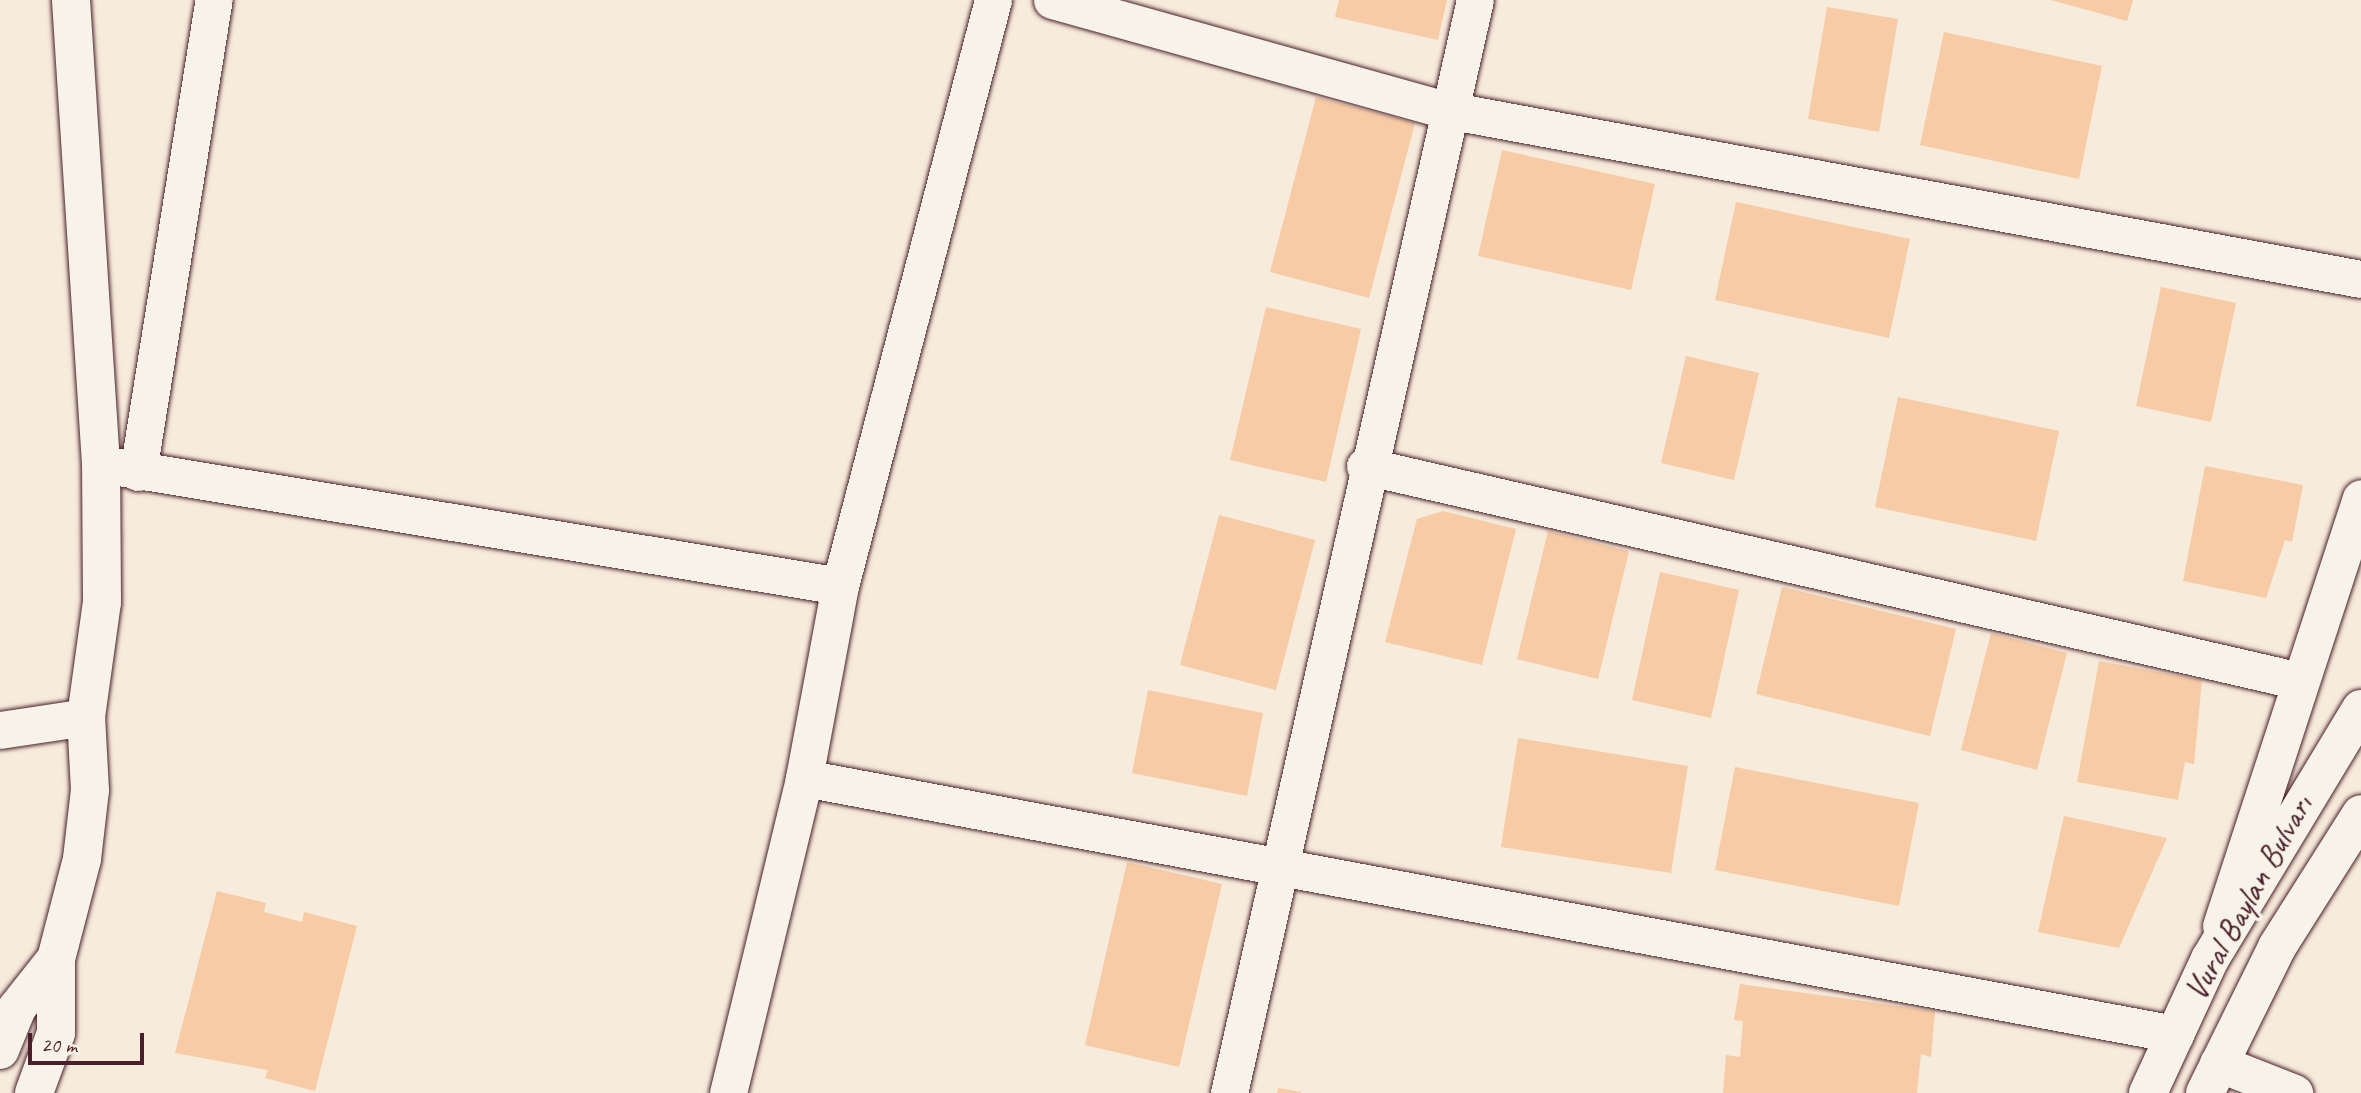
<!DOCTYPE html>
<meta charset="utf-8">
<style>
body{margin:0}
#map{position:relative;width:2361px;height:1093px;overflow:hidden;background:#f7ebdb;font-family:Caveat,sans-serif}
div>[style]{position:absolute}
[style*='--x']{left:calc(var(--x)*1px);top:calc(var(--y)*1px);width:calc(var(--w)*1px);rotate:calc(var(--a)*1deg)}
.building>*{inset:0;background:#f6cba5}
.roads{filter:drop-shadow(0 0 2px #4a1f2b) drop-shadow(0 0 2px #4a1f2b)}
.minor>*{height:37px;margin:-18.5px;padding:0 18.5px;transform-origin:18.5px;border-radius:18.5px;background:#f7f3e8}
.tertiary>*{height:38px;margin:-19px;padding:0 19px;transform-origin:19px;border-radius:19px;background:#f7f3e8}
.secondary>*{height:38px;margin:-19px;padding:0 19px;transform-origin:19px;border-radius:19px;background:#f7f3e8}
span{translate:-50% -50%;white-space:nowrap;text-align:center;line-height:1.15;-webkit-text-stroke:7px #f7f3e8;paint-order:stroke}
.street-label{font-size:33px;color:#4a1f2b}
.scale{position:absolute;left:28px;top:1033px;width:116px;height:32px;box-sizing:border-box;border:4px solid #4a1f2b;border-top:0;padding-left:9px;font-size:21px;line-height:24px;white-space:nowrap;color:#4a1f2b;-webkit-text-stroke:5px #f7f3e8;paint-order:stroke}
</style>
<div id="map">
<div class="building">
<i style="clip-path:polygon(1339px 0,1447px 0,1438px 40px,1335px 17px)"></i>
<i style="clip-path:polygon(2051px 0,2133px 0,2127px 21px)"></i>
<i style="clip-path:polygon(1827px 7px,1898px 19px,1879px 132px,1808px 119px)"></i>
<i style="clip-path:polygon(1944px 32px,2102px 66px,2079px 179px,1920px 145px)"></i>
<i style="clip-path:polygon(1316px 97px,1415px 123px,1369px 298px,1270px 272px)"></i>
<i style="clip-path:polygon(1502px 150px,1655px 184px,1631px 290px,1478px 256px)"></i>
<i style="clip-path:polygon(1736px 202px,1910px 239px,1889px 338px,1715px 300px)"></i>
<i style="clip-path:polygon(2161px 287px,2236px 303px,2211px 422px,2136px 406px)"></i>
<i style="clip-path:polygon(1266px 307px,1361px 329px,1326px 482px,1230px 460px)"></i>
<i style="clip-path:polygon(1686px 356px,1759px 373px,1734px 480px,1661px 463px)"></i>
<i style="clip-path:polygon(1898px 397px,2059px 431px,2036px 541px,1875px 507px)"></i>
<i style="clip-path:polygon(2205px 466px,2303px 485px,2292px 542px,2285px 540px,2266px 598px,2183px 581px)"></i>
<i style="clip-path:polygon(1443px 511px,1516px 529px,1482px 665px,1385px 642px,1417px 519px)"></i>
<i style="clip-path:polygon(1219px 515px,1315px 540px,1276px 690px,1180px 665px)"></i>
<i style="clip-path:polygon(1548px 531px,1629px 551px,1598px 679px,1517px 659px)"></i>
<i style="clip-path:polygon(1660px 572px,1739px 590px,1711px 718px,1632px 700px)"></i>
<i style="clip-path:polygon(1782px 587px,1956px 629px,1930px 736px,1756px 694px)"></i>
<i style="clip-path:polygon(1991px 633px,2067px 653px,2037px 770px,1961px 750px)"></i>
<i style="clip-path:polygon(2099px 661px,2202px 680px,2194px 764px,2185px 762px,2178px 800px,2077px 782px)"></i>
<i style="clip-path:polygon(1148px 690px,1263px 713px,1247px 796px,1132px 773px)"></i>
<i style="clip-path:polygon(1518px 738px,1688px 766px,1671px 873px,1501px 847px)"></i>
<i style="clip-path:polygon(1735px 767px,1919px 803px,1899px 906px,1715px 870px)"></i>
<i style="clip-path:polygon(2064px 816px,2167px 838px,2119px 948px,2038px 932px)"></i>
<i style="clip-path:polygon(1127px 862px,1222px 884px,1179px 1067px,1085px 1045px)"></i>
<i style="clip-path:polygon(217px 891px,266px 903px,264px 912px,302px 922px,304px 912px,357px 926px,315px 1091px,265px 1078px,268px 1070px,175px 1053px)"></i>
<i style="clip-path:polygon(1740px 984px,1935px 1011px,1931px 1057px,1921px 1054px,1917px 1093px,1723px 1093px,1726px 1055px,1740px 1057px,1743px 1021px,1734px 1020px)"></i>
<i style="clip-path:polygon(1278px 1088px,1301px 1092px,1301px 1093px,1277px 1093px)"></i>
</div>
<div class="roads">
<div class="minor">
<i style="--x:1052;--y:0;--w:410;--a:15.6"></i>
<i style="--x:1447;--y:110;--w:929;--a:10.48"></i>
<i style="--x:101;--y:464;--w:749;--a:9.37"></i>
<i style="--x:1365;--y:466;--w:959;--a:12.95"></i>
<i style="--x:138;--y:472;--w:478;--a:-80.9"></i>
<i style="--x:0;--y:730;--w:87;--a:-8.6"></i>
<i style="--x:804;--y:778;--w:1395;--a:10.58"></i>
<i style="--x:2221;--y:926;--w:450;--a:-71.9"></i>
<i style="--x:2218;--y:1063;--w:82;--a:21.5"></i>
<i style="--x:728;--y:1093;--w:324;--a:-76.4"></i>
<i style="--x:804;--y:778;--w:195;--a:-79.4"></i>
<i style="--x:840;--y:586;--w:606;--a:-75.37"></i>
<i style="--x:1229;--y:1093;--w:1120;--a:-77.32"></i>
</div>
<div class="tertiary">
<i style="--x:0;--y:1050;--w:45;--a:-68"></i>
<i style="--x:17;--y:1008;--w:63;--a:-51.5"></i>
<i style="--x:34;--y:1093;--w:64;--a:-69.9"></i>
<i style="--x:56;--y:1033;--w:74;--a:-90"></i>
<i style="--x:56;--y:959;--w:103;--a:-75.4"></i>
<i style="--x:82;--y:859;--w:69;--a:-83.4"></i>
<i style="--x:90;--y:790;--w:73;--a:-93.1"></i>
<i style="--x:86;--y:717;--w:116;--a:-82.1"></i>
<i style="--x:102;--y:602;--w:138;--a:-90.4"></i>
<i style="--x:101;--y:464;--w:465;--a:-93.7"></i>
</div>
<div class="secondary">
<i style="--x:2148;--y:1093;--w:148;--a:-65.2"></i>
<i style="--x:2210;--y:959;--w:292;--a:-58.9"></i>
<i style="--x:2205;--y:1093;--w:163;--a:-63.7"></i>
<i style="--x:2277;--y:947;--w:157;--a:-57.7"></i>
</div>
</div>
<div class="street-label">
<span style="left:2249px;top:898px;rotate:-61deg">Vural Baylan Bulvarı</span>
</div>
<div class="scale">20 m</div>
</div>
